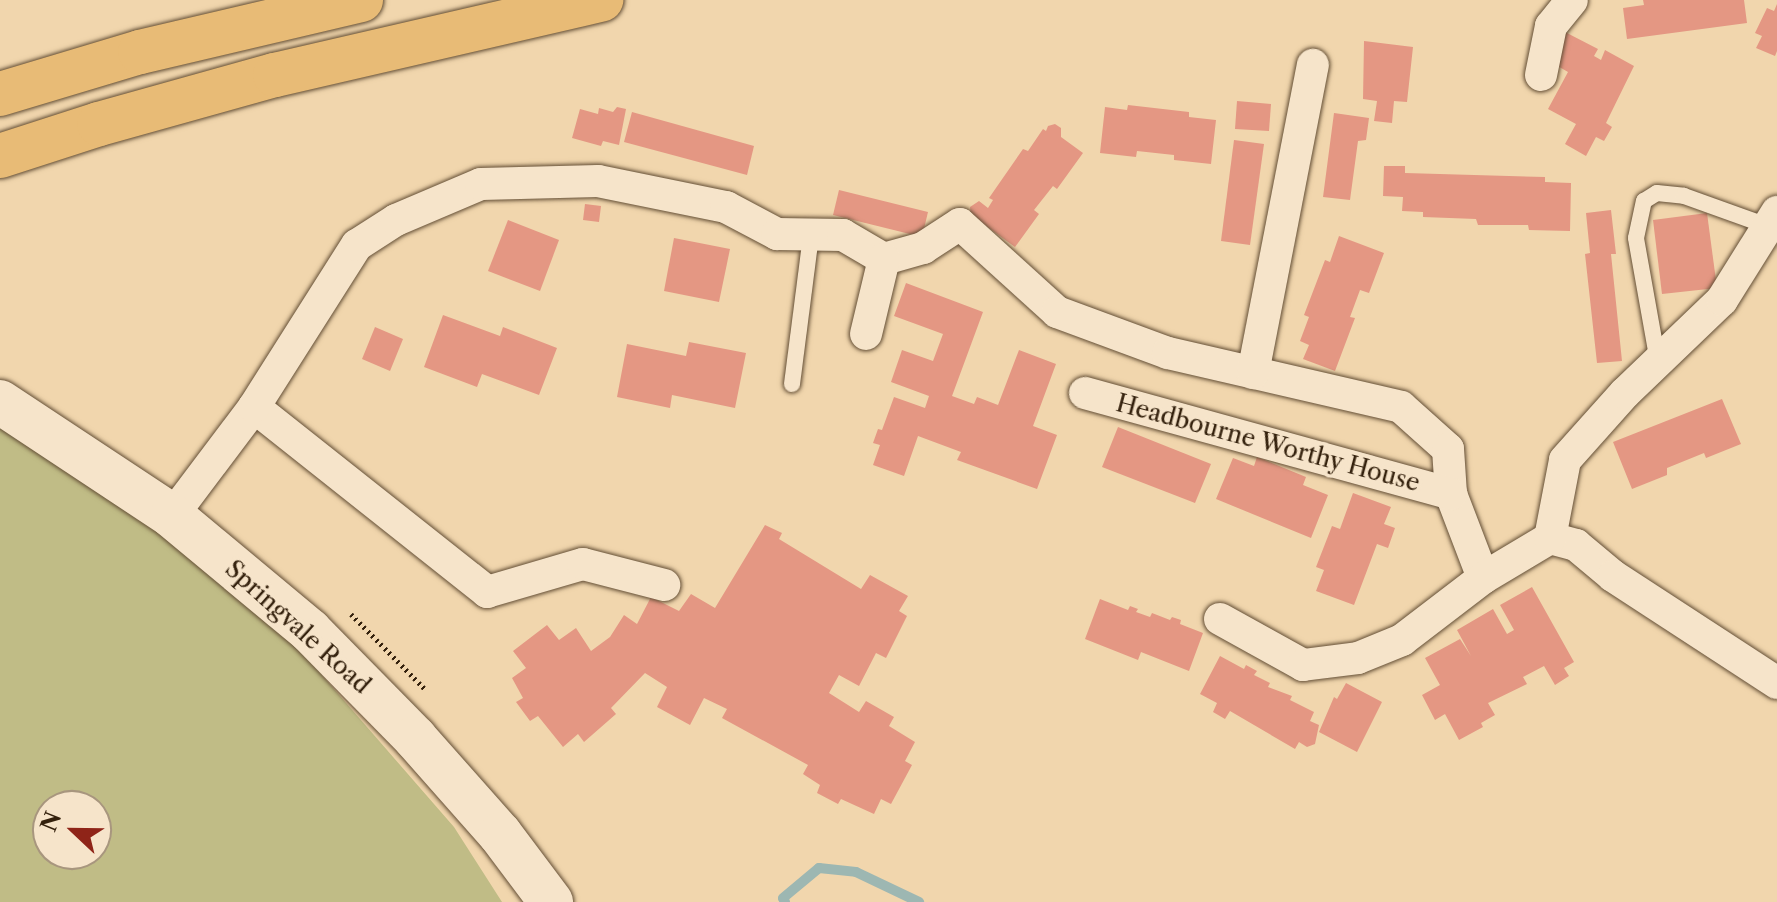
<!DOCTYPE html>
<style>
body{margin:0}
#map{position:relative;width:1777px;height:902px;overflow:hidden;background:#f1d6ad;font-family:"Libre Caslon Text",serif}
div>[style]{position:absolute}
[style*='--x']{left:calc(var(--x)*1px);top:calc(var(--y)*1px);width:calc(var(--w)*1px);rotate:calc(var(--a)*1deg)}
.green>*{inset:0;background:#c0bc86}
.stream>*{height:10px;margin:-5px;padding:0 5px;transform-origin:5px;border-radius:5px;background:#9db7b2}
.building>*{inset:0;background:#e49783}
.path>*{height:5px;margin-top:-2.5px;transform-origin:0;background:repeating-linear-gradient(90deg,#34210d 0 2px,transparent 0 6px)}
.roads{filter:drop-shadow(0 0 2px #634e35) drop-shadow(0 0 2px #634e35)}
.lane>*{height:16px;margin:-8px;padding:0 8px;transform-origin:8px;border-radius:8px;background:#f6e4ca}
.street>*{height:32px;margin:-16px;padding:0 16px;transform-origin:16px;border-radius:16px;background:#f6e4ca}
.secondary>*{height:44px;margin:-22px;padding:0 22px;transform-origin:22px;border-radius:22px;background:#f6e4ca}
.highway>*{height:44px;margin:-22px;padding:0 22px;transform-origin:22px;border-radius:22px;background:#e8bb76}
span{translate:-50% -50%;white-space:nowrap;text-align:center;line-height:1.15;-webkit-text-stroke:7px #f6e4ca;paint-order:stroke}
.street-label{font-size:24px;color:#34210d}
.north{position:absolute;left:32px;top:790px;width:80px;height:80px;box-sizing:border-box;background:#f6e4ca;border:2px solid #a8967e;border-radius:50%;rotate:292deg;font-size:22px;font-weight:700;line-height:32px;text-align:center;color:#34210d}
.north::after{content:'';display:block;margin:auto;width:28px;height:36px;background:#8f2418;clip-path:polygon(50% 0,100% 100%,50% 72%,0 100%)}
</style>
<div id="map">
<div class="green">
<i style="clip-path:polygon(evenodd,0 426px,154px 516px,280px 627px,454px 827px,502px 902px,0 902px,0 426px,48px 806px,96px 806px,96px 854px,48px 854px,48px 806px)"></i>
</div>
<div class="stream">
<i style="--x:785;--y:902;--w:4;--a:-117"></i>
<i style="--x:783;--y:898;--w:47;--a:-39.8"></i>
<i style="--x:819;--y:868;--w:37;--a:6"></i>
<i style="--x:856;--y:872;--w:70;--a:25.5"></i>
</div>
<div class="building">
<i style="clip-path:polygon(1643px 0,1744px 0,1747px 23px,1627px 39px,1623px 8px,1644px 5px)"></i>
<i style="clip-path:polygon(1777px 4px,1777px 51px,1775px 56px,1756px 48px,1762px 36px,1755px 33px,1767px 8px,1774px 11px)"></i>
<i style="clip-path:polygon(1565px 32px,1598px 49px,1594px 56px,1601px 60px,1605px 50px,1634px 66px,1606px 123px,1612px 127px,1604px 141px,1596px 137px,1586px 156px,1565px 144px,1576px 124px,1548px 109px,1568px 72px,1549px 61px)"></i>
<i style="clip-path:polygon(1364px 41px,1413px 47px,1407px 102px,1394px 101px,1392px 123px,1374px 121px,1377px 101px,1363px 99px)"></i>
<i style="clip-path:polygon(1237px 101px,1271px 104px,1269px 131px,1235px 129px)"></i>
<i style="clip-path:polygon(1128px 105px,1189px 112px,1189px 117px,1216px 120px,1211px 164px,1174px 160px,1174px 155px,1137px 151px,1136px 157px,1100px 153px,1105px 107px,1127px 110px)"></i>
<i style="clip-path:polygon(617px 107px,626px 109px,619px 145px,603px 141px,601px 146px,572px 138px,580px 109px,598px 114px,599px 108px,613px 112px)"></i>
<i style="clip-path:polygon(632px 112px,754px 146px,747px 175px,624px 142px)"></i>
<i style="clip-path:polygon(1334px 113px,1369px 118px,1366px 140px,1358px 141px,1350px 200px,1323px 197px)"></i>
<i style="clip-path:polygon(1055px 124px,1061px 128px,1061px 137px,1083px 153px,1057px 189px,1053px 186px,1034px 210px,1039px 214px,1015px 247px,971px 215px,970px 207px,979px 201px,988px 208px,993px 200px,989px 198px,1023px 149px,1028px 151px,1043px 129px,1046px 131px,1048px 126px)"></i>
<i style="clip-path:polygon(1234px 140px,1264px 144px,1250px 245px,1221px 241px)"></i>
<i style="clip-path:polygon(1384px 166px,1405px 166px,1405px 173px,1545px 177px,1545px 182px,1571px 183px,1570px 231px,1529px 230px,1528px 225px,1478px 225px,1476px 219px,1423px 217px,1423px 212px,1402px 211px,1403px 197px,1383px 196px)"></i>
<i style="clip-path:polygon(839px 190px,928px 212px,922px 237px,833px 215px)"></i>
<i style="clip-path:polygon(585px 204px,601px 206px,599px 222px,583px 220px)"></i>
<i style="clip-path:polygon(1611px 210px,1616px 254px,1611px 254px,1622px 361px,1597px 363px,1585px 254px,1590px 253px,1586px 213px)"></i>
<i style="clip-path:polygon(1707px 213px,1717px 288px,1662px 294px,1653px 220px)"></i>
<i style="clip-path:polygon(508px 220px,559px 240px,540px 291px,488px 271px)"></i>
<i style="clip-path:polygon(1339px 236px,1384px 253px,1369px 293px,1360px 290px,1350px 317px,1355px 318px,1335px 371px,1303px 359px,1309px 345px,1300px 341px,1309px 317px,1304px 315px,1325px 260px,1330px 262px)"></i>
<i style="clip-path:polygon(674px 238px,730px 249px,719px 302px,664px 291px)"></i>
<i style="clip-path:polygon(906px 283px,983px 312px,952px 396px,974px 404px,977px 397px,998px 405px,1019px 350px,1056px 364px,1033px 426px,1057px 435px,1037px 489px,957px 460px,961px 452px,918px 436px,904px 476px,873px 465px,880px 445px,873px 443px,878px 429px,882px 430px,894px 397px,925px 408px,929px 396px,891px 382px,902px 350px,933px 361px,943px 334px,894px 316px)"></i>
<i style="clip-path:polygon(443px 315px,500px 336px,503px 327px,557px 348px,539px 395px,482px 374px,477px 387px,424px 367px)"></i>
<i style="clip-path:polygon(375px 327px,403px 339px,390px 371px,362px 359px)"></i>
<i style="clip-path:polygon(689px 342px,746px 353px,735px 408px,672px 395px,670px 408px,617px 397px,627px 344px,686px 356px)"></i>
<i style="clip-path:polygon(1722px 399px,1741px 444px,1706px 458px,1704px 453px,1667px 468px,1667px 475px,1632px 489px,1613px 442px)"></i>
<i style="clip-path:polygon(1118px 427px,1211px 464px,1195px 503px,1102px 467px)"></i>
<i style="clip-path:polygon(1257px 457px,1306px 477px,1303px 485px,1328px 495px,1311px 538px,1216px 499px,1233px 458px,1254px 466px)"></i>
<i style="clip-path:polygon(1353px 493px,1391px 507px,1384px 524px,1395px 528px,1388px 548px,1377px 544px,1354px 605px,1316px 591px,1324px 570px,1316px 567px,1332px 526px,1340px 529px)"></i>
<i style="clip-path:polygon(765px 525px,782px 533px,779px 539px,861px 589px,870px 575px,908px 596px,899px 611px,907px 616px,886px 658px,876px 653px,859px 686px,839px 675px,829px 693px,859px 712px,866px 701px,894px 717px,889px 726px,915px 742px,905px 761px,912px 765px,891px 804px,881px 799px,874px 814px,841px 799px,838px 804px,817px 793px,820px 785px,803px 774px,808px 765px,722px 718px,727px 709px,704px 698px,690px 725px,657px 707px,667px 687px,645px 673px,611px 708px,616px 714px,584px 742px,578px 734px,563px 747px,538px 716px,530px 721px,516px 702px,523px 698px,512px 678px,526px 668px,513px 651px,547px 625px,559px 640px,576px 628px,591px 651px,610px 637px,624px 615px,637px 624px,651px 597px,679px 611px,691px 594px,715px 608px)"></i>
<i style="clip-path:polygon(1532px 587px,1574px 662px,1564px 668px,1569px 676px,1555px 685px,1544px 666px,1523px 677px,1527px 684px,1488px 703px,1495px 715px,1481px 723px,1483px 727px,1459px 740px,1445px 714px,1435px 720px,1422px 695px,1440px 685px,1425px 658px,1460px 639px,1471px 656px,1457px 630px,1493px 609px,1507px 634px,1514px 630px,1500px 605px)"></i>
<i style="clip-path:polygon(1100px 599px,1128px 610px,1130px 606px,1138px 609px,1136px 612px,1150px 617px,1152px 613px,1170px 620px,1172px 617px,1181px 620px,1180px 624px,1203px 633px,1189px 671px,1141px 652px,1138px 660px,1085px 639px)"></i>
<i style="clip-path:polygon(1220px 656px,1244px 669px,1246px 665px,1257px 671px,1254px 675px,1270px 683px,1268px 687px,1292px 696px,1290px 700px,1314px 712px,1310px 721px,1319px 725px,1315px 744px,1307px 747px,1299px 742px,1295px 749px,1230px 711px,1225px 719px,1213px 712px,1217px 703px,1200px 694px)"></i>
<i style="clip-path:polygon(1346px 683px,1382px 702px,1357px 752px,1319px 732px,1334px 697px,1337px 699px)"></i>
</div>
<div class="path">
<i style="--x:351;--y:614;--w:105;--a:45.4"></i>
</div>
<div class="roads">
<div class="lane">
<i style="--x:1658;--y:362;--w:126;--a:-100.1"></i>
<i style="--x:1636;--y:238;--w:38;--a:-78"></i>
<i style="--x:1644;--y:201;--w:15;--a:-32"></i>
<i style="--x:1657;--y:193;--w:27;--a:6"></i>
<i style="--x:1684;--y:196;--w:89;--a:19.7"></i>
<i style="--x:792;--y:384;--w:149;--a:-82.7"></i>
</div>
<div class="street">
<i style="--x:1541;--y:75;--w:50;--a:-78.5"></i>
<i style="--x:1551;--y:26;--w:33;--a:-51"></i>
<i style="--x:884;--y:259;--w:41;--a:-15.8"></i>
<i style="--x:923;--y:248;--w:44;--a:-33"></i>
<i style="--x:960;--y:224;--w:131;--a:42.2"></i>
<i style="--x:1057;--y:312;--w:118;--a:20.3"></i>
<i style="--x:1168;--y:353;--w:239;--a:13"></i>
<i style="--x:1401;--y:407;--w:63;--a:41.8"></i>
<i style="--x:1448;--y:449;--w:45;--a:86.2"></i>
<i style="--x:1451;--y:494;--w:90;--a:69.1"></i>
<i style="--x:1253;--y:373;--w:314;--a:-79"></i>
<i style="--x:1085;--y:393;--w:380;--a:15.4"></i>
<i style="--x:254;--y:407;--w:298;--a:38.4"></i>
<i style="--x:487;--y:592;--w:100;--a:-16.3"></i>
<i style="--x:583;--y:564;--w:84;--a:14.5"></i>
<i style="--x:172;--y:516;--w:136;--a:-53"></i>
<i style="--x:254;--y:407;--w:192;--a:-57.6"></i>
<i style="--x:357;--y:245;--w:46;--a:-32.7"></i>
<i style="--x:396;--y:220;--w:92;--a:-23"></i>
<i style="--x:481;--y:184;--w:117;--a:-1.5"></i>
<i style="--x:598;--y:181;--w:131;--a:11.5"></i>
<i style="--x:726;--y:207;--w:58;--a:27.9"></i>
<i style="--x:777;--y:234;--w:66;--a:0.9"></i>
<i style="--x:843;--y:235;--w:48;--a:30.3"></i>
<i style="--x:884;--y:259;--w:77;--a:103.5"></i>
<i style="--x:1550;--y:538;--w:27;--a:15"></i>
<i style="--x:1576;--y:545;--w:48;--a:40"></i>
<i style="--x:1613;--y:576;--w:196;--a:33.1"></i>
<i style="--x:1220;--y:619;--w:95;--a:29"></i>
<i style="--x:1303;--y:665;--w:55;--a:-7.3"></i>
<i style="--x:1358;--y:658;--w:48;--a:-22.2"></i>
<i style="--x:1402;--y:640;--w:102;--a:-37.4"></i>
<i style="--x:1483;--y:578;--w:78;--a:-30.8"></i>
<i style="--x:1550;--y:538;--w:79;--a:-79.1"></i>
<i style="--x:1565;--y:460;--w:90;--a:-48.2"></i>
<i style="--x:1625;--y:393;--w:134;--a:-43.8"></i>
<i style="--x:1722;--y:300;--w:104;--a:-58"></i>
</div>
<div class="secondary">
<i style="--x:0;--y:402;--w:206;--a:33.5"></i>
<i style="--x:172;--y:516;--w:180;--a:39.8"></i>
<i style="--x:310;--y:631;--w:150;--a:45.5"></i>
<i style="--x:415;--y:738;--w:128;--a:48.5"></i>
<i style="--x:500;--y:834;--w:85;--a:53.1"></i>
</div>
<div class="highway">
<i style="--x:0;--y:94;--w:146;--a:-16.7"></i>
<i style="--x:140;--y:52;--w:227;--a:-13.2"></i>
<i style="--x:0;--y:156;--w:104;--a:-17.9"></i>
<i style="--x:99;--y:124;--w:183;--a:-15.6"></i>
<i style="--x:275;--y:75;--w:335;--a:-13"></i>
</div>
</div>
<div class="street-label">
<span style="left:1268px;top:443px;rotate:15deg">Headbourne Worthy House</span>
<span style="left:298px;top:627px;rotate:42deg">Springvale Road</span>
</div>
<div class="north">N</div>
</div>
